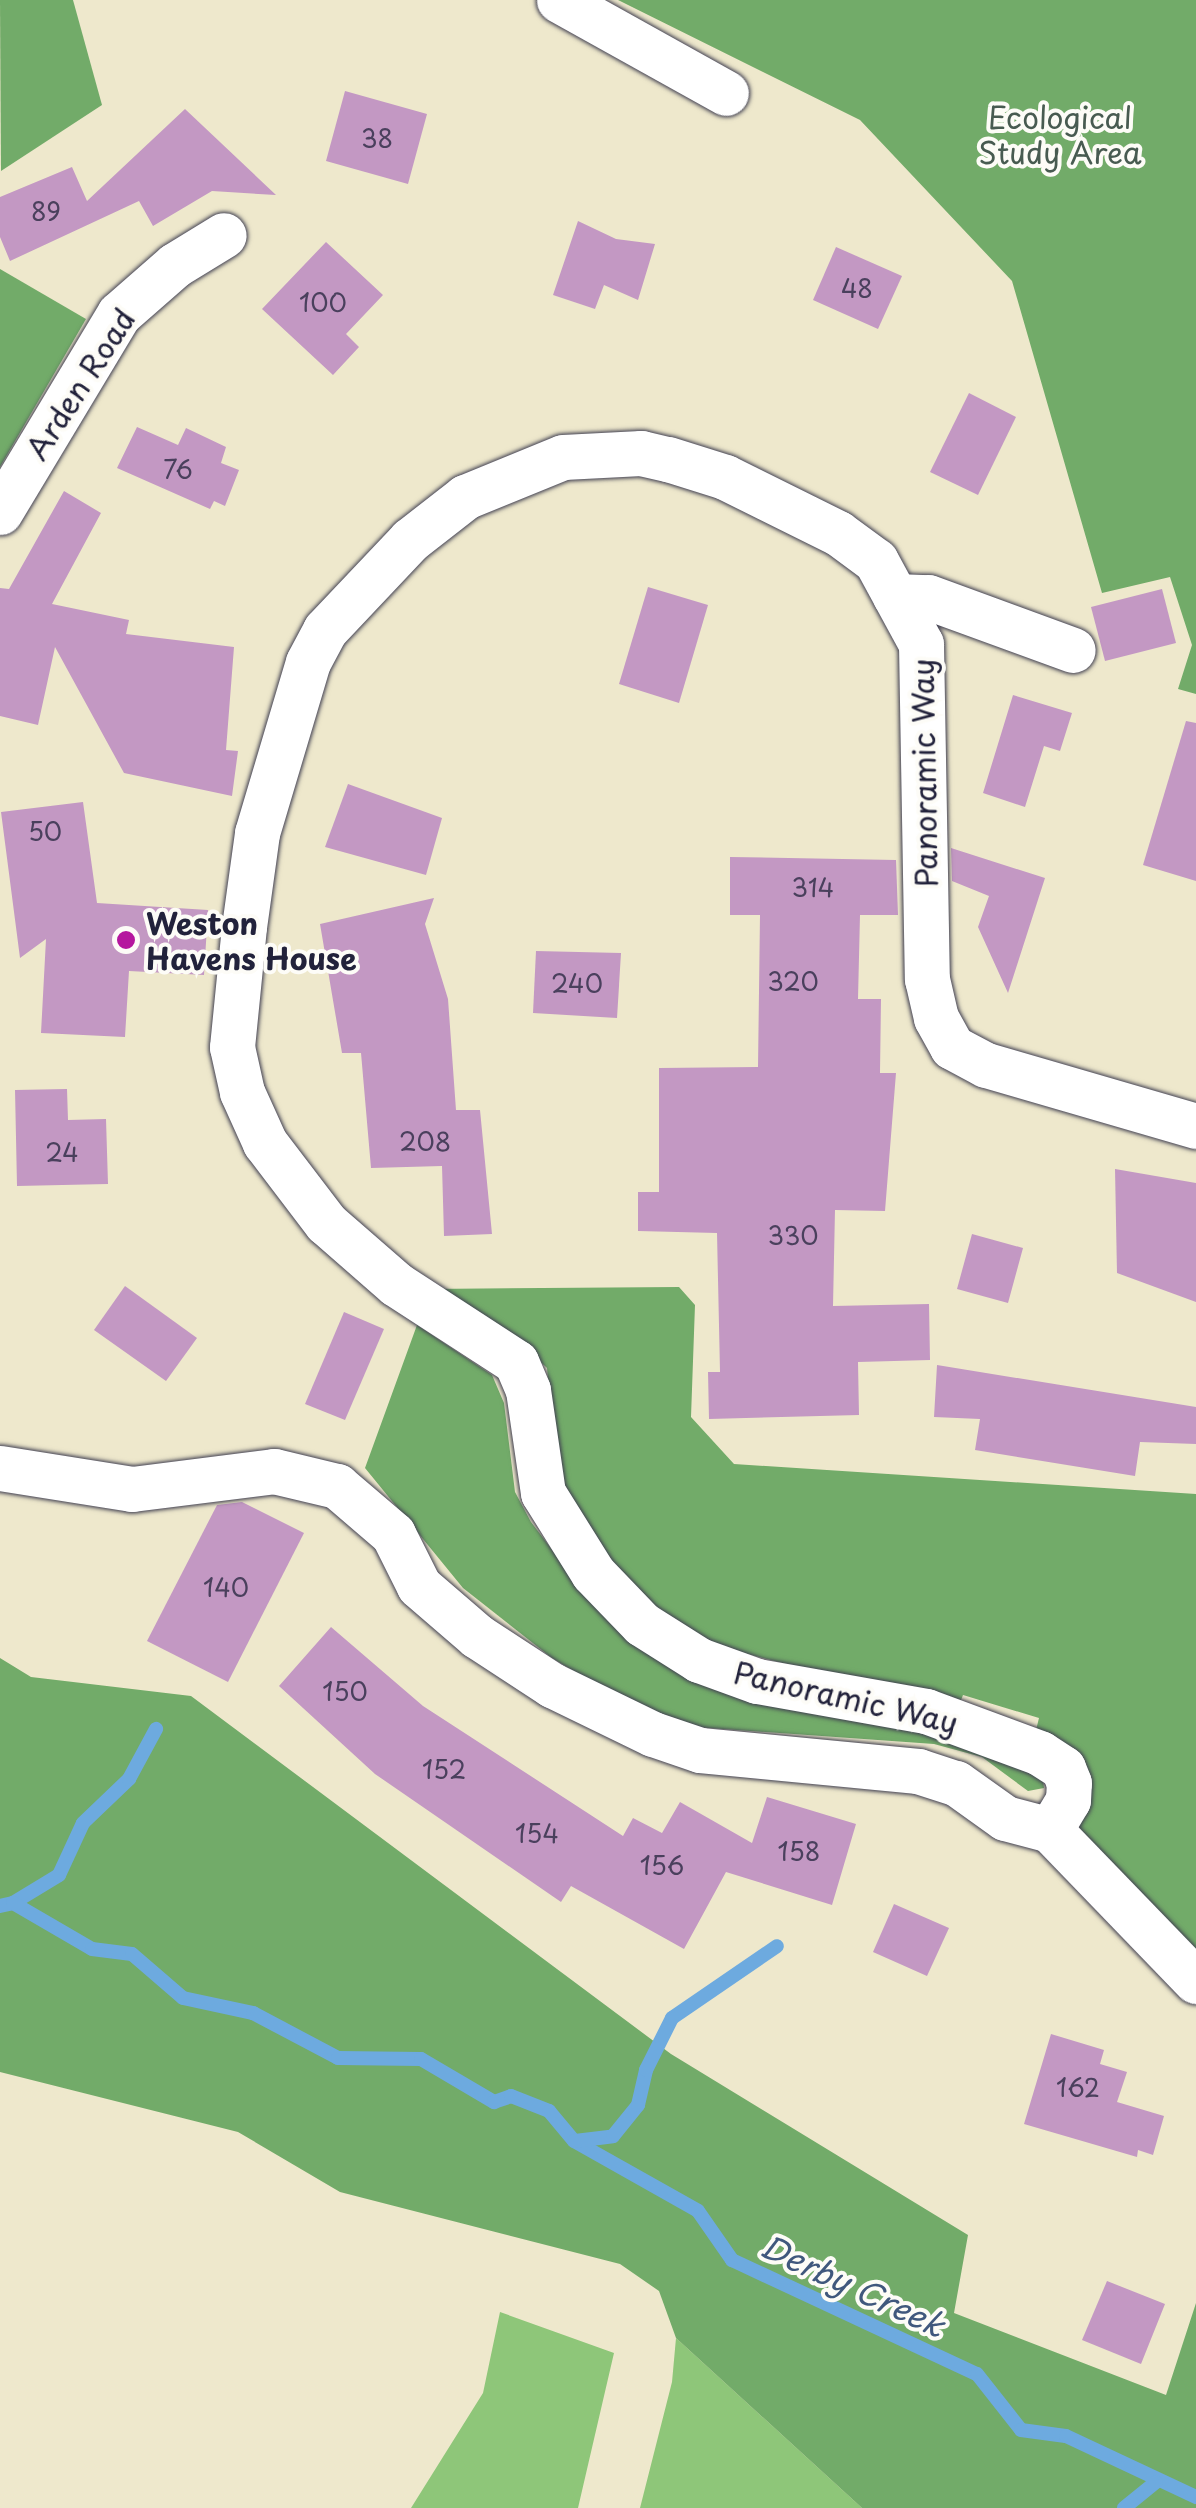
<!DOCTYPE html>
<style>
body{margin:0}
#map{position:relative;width:1196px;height:2508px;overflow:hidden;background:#eee8cc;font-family:"Playpen Sans",sans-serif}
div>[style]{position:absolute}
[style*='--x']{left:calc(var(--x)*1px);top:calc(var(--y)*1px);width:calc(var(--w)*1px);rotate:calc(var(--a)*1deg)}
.green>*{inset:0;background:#8ec679}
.forest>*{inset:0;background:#72ab69}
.stream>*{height:14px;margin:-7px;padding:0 7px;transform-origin:7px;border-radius:7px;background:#6daadf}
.building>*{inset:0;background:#c398c3}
.roads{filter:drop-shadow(0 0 2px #414051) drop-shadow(0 0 2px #414051)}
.street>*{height:45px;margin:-22.5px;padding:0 22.5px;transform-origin:22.5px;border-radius:22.5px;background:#fff}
.dots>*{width:28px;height:28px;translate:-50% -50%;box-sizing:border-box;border:5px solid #fdfcf7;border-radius:50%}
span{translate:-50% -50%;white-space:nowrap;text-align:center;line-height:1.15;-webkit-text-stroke:8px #fdfcf7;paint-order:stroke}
.number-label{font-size:25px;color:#4a405d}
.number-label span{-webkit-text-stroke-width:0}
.park-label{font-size:30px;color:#485b51}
.street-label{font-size:30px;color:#22223b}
.poi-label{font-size:30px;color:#22223b;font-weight:700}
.left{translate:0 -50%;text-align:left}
.water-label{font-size:32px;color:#40587d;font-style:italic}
</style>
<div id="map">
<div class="green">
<i style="clip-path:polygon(500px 2312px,614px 2353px,578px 2508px,411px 2508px,483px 2393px)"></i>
<i style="clip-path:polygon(676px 2338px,862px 2508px,640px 2508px,672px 2382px)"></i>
</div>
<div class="forest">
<i style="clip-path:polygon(0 0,73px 0,102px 105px,1px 171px)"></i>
<i style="clip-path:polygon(618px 0,1196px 0,1196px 694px,1178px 689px,1192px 645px,1170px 577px,1102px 593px,1012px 281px,860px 120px)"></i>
<i style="clip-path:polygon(0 269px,86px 319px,0 467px)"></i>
<i style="clip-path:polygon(679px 1287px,695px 1305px,691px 1417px,734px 1464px,1196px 1494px,1196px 1961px,1078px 1842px,1083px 1791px,1034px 1738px,1039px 1718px,963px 1695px,958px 1708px,689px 1639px,631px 1594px,558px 1489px,547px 1368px,513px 1336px,429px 1289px)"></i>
<i style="clip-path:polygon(417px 1325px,492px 1375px,504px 1403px,515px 1492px,531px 1522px,600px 1613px,659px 1661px,705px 1684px,973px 1745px,1043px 1780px,1044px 1788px,1028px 1791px,982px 1757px,934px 1744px,695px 1727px,640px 1711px,552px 1658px,463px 1588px,365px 1468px)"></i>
<i style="clip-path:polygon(0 1658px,31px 1677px,191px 1696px,671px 2054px,968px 2235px,954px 2313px,1166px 2395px,1196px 2303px,1196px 2508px,862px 2508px,676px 2338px,659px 2291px,620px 2264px,340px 2192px,238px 2132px,0 2072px)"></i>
</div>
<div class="stream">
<i style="--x:13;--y:1903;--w:54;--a:-31.3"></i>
<i style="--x:59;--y:1875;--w:57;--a:-65.2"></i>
<i style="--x:83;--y:1823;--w:64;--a:-43.7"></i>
<i style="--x:129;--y:1779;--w:57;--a:-61.6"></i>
<i style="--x:0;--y:1906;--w:13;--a:-13"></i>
<i style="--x:13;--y:1903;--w:91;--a:30.2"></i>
<i style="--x:92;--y:1949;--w:40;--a:7.1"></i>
<i style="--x:132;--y:1954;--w:67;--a:40.8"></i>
<i style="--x:183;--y:1998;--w:72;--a:12.1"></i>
<i style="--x:253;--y:2013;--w:96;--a:27.9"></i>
<i style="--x:338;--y:2058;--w:83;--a:0.7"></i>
<i style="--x:421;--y:2059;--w:85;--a:30.5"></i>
<i style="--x:494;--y:2102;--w:18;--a:-19"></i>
<i style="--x:511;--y:2096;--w:41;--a:21.5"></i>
<i style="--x:549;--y:2111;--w:39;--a:50"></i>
<i style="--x:574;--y:2141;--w:142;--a:29.4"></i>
<i style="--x:698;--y:2211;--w:60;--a:55.2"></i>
<i style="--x:732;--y:2260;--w:270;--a:25"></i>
<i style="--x:977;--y:2374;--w:71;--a:51.8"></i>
<i style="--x:1021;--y:2430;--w:45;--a:7.6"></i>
<i style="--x:1066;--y:2436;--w:144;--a:25.1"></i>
<i style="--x:575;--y:2141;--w:38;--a:-7"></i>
<i style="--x:613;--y:2136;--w:40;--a:-51"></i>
<i style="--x:638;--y:2105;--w:36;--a:-77"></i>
<i style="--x:646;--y:2070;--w:58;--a:-63.4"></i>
<i style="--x:672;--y:2018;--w:127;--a:-34.4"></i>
<i style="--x:1124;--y:2508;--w:41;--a:-39.1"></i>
</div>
<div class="building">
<i style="clip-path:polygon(345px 91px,427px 114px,408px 184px,326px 161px)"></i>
<i style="clip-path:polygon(185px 109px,276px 195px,212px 191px,153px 226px,139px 201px,10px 261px,0 237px,0 197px,72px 167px,87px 201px)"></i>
<i style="clip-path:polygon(578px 221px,616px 239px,655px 244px,638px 300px,604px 285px,595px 309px,553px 295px)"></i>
<i style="clip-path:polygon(326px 242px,383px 295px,346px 334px,359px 347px,333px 375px,262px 309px)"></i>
<i style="clip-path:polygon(836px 247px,902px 276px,878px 329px,813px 300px)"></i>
<i style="clip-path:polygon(969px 393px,1016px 417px,978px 495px,930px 472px)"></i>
<i style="clip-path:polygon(137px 427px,178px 445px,186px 428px,226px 447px,221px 463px,239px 470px,225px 506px,214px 501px,210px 509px,117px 468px)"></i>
<i style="clip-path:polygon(64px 491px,101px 513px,52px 604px,129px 620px,126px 634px,234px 647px,226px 750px,238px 751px,232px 796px,124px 773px,55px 647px,38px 725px,0 716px,0 588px,9px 589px)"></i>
<i style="clip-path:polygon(648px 587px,708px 605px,679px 703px,619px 684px)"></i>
<i style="clip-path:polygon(1162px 589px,1176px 643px,1105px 661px,1091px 607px)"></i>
<i style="clip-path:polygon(1013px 695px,1072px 713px,1060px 751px,1044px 746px,1025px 807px,983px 793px)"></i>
<i style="clip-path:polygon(1186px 721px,1196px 723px,1196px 881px,1143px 865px)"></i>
<i style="clip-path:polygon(348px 784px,442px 818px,426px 875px,325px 847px)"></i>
<i style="clip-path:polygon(83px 802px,97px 903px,208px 910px,204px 975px,129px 971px,125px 1037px,41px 1033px,46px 939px,20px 958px,1px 812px)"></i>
<i style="clip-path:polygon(951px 848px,1045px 878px,1008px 993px,978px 927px,989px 896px,952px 881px)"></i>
<i style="clip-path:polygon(730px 857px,896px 860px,898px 915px,860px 915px,858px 999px,881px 999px,880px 1073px,896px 1073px,885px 1211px,835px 1210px,833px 1306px,929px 1304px,930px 1360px,858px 1362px,859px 1415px,709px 1419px,708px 1372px,720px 1372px,717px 1233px,638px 1231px,638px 1192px,659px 1192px,659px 1068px,758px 1067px,760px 915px,730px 915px)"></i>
<i style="clip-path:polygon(434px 898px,425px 924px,448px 999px,456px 1110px,480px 1110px,492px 1234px,444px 1236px,442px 1166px,371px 1168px,361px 1053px,342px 1053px,320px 924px)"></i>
<i style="clip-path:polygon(536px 951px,621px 953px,617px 1018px,533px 1013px)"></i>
<i style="clip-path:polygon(67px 1089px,68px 1120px,106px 1119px,108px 1184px,17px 1186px,15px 1090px)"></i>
<i style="clip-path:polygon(1115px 1169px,1196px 1183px,1196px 1302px,1117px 1273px)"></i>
<i style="clip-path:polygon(972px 1234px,1023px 1248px,1008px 1303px,957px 1289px)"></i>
<i style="clip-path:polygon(125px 1286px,197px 1338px,166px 1381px,94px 1330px)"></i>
<i style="clip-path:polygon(344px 1312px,384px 1329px,345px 1420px,305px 1404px)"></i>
<i style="clip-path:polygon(937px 1365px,1196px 1407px,1196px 1444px,1140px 1442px,1135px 1476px,975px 1450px,980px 1419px,934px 1417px)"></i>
<i style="clip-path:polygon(242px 1502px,304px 1533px,228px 1682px,147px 1641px,217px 1505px)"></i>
<i style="clip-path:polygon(331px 1627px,423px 1706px,623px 1836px,633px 1818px,662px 1833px,680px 1802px,752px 1843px,767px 1797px,856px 1824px,832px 1905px,726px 1872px,684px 1949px,571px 1886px,561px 1902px,375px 1774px,279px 1686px)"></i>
<i style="clip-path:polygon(894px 1904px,949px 1928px,927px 1976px,873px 1952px)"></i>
<i style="clip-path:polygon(1051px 2034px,1104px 2050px,1100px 2064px,1127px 2072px,1117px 2102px,1164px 2116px,1153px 2155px,1138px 2150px,1137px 2157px,1024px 2124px)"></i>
<i style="clip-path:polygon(1107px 2281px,1165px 2304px,1141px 2364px,1082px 2340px)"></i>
</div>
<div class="roads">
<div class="street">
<i style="--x:559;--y:0;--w:191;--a:29.1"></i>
<i style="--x:0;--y:512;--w:231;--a:-59"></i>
<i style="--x:119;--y:314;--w:74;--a:-41.2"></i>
<i style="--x:175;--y:265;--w:57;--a:-31.5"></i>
<i style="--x:895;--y:596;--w:33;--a:2"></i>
<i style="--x:928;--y:597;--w:154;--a:20.1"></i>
<i style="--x:0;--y:1468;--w:134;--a:9"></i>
<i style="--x:132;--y:1489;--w:143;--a:-7.2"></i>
<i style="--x:274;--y:1471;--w:65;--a:13.4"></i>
<i style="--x:337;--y:1486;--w:74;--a:40.6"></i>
<i style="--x:393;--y:1534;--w:58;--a:63.4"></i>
<i style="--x:419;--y:1586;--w:77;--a:40.8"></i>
<i style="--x:477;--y:1636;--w:90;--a:33.2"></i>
<i style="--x:552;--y:1685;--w:112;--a:25.9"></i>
<i style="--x:653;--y:1734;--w:50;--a:18.8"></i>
<i style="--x:700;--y:1750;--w:219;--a:5.5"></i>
<i style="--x:918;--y:1771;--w:40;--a:18"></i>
<i style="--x:956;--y:1783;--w:60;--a:35.5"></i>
<i style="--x:1005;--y:1818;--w:47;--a:14.9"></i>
<i style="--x:1050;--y:1830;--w:35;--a:-59"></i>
<i style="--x:1068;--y:1800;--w:17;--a:-87"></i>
<i style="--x:1069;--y:1783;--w:16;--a:-112"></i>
<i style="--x:1063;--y:1768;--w:27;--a:-147"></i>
<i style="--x:1040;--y:1753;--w:121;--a:-159.8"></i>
<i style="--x:926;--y:1711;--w:172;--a:-169.9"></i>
<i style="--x:757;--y:1681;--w:62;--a:-160.1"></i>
<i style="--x:699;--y:1660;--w:67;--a:-147.7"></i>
<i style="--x:642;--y:1624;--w:71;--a:-133.9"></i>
<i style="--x:593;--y:1573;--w:94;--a:-122"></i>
<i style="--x:543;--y:1493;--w:104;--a:-98.3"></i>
<i style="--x:528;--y:1390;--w:30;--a:-113"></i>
<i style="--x:516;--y:1362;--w:143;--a:-147"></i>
<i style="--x:396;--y:1284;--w:93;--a:-138.9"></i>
<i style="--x:326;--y:1223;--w:101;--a:-127.3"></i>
<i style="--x:265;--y:1143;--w:56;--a:-114.3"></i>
<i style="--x:242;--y:1092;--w:46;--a:-102.5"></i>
<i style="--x:232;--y:1047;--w:121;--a:-84.3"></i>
<i style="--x:244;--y:927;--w:95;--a:-82.1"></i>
<i style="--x:257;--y:833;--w:178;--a:-73.4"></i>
<i style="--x:308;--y:662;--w:36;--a:-62"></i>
<i style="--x:325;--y:630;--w:124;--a:-46.6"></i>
<i style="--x:410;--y:540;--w:70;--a:-38"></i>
<i style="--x:465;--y:497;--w:106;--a:-22.2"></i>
<i style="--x:563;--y:457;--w:78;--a:-2.9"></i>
<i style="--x:641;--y:453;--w:28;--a:13"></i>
<i style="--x:668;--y:459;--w:60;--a:17.5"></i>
<i style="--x:725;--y:477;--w:126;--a:26.4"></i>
<i style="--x:838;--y:533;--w:47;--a:36.4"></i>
<i style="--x:876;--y:561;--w:94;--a:61.5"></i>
<i style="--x:921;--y:644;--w:335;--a:89"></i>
<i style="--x:927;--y:979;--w:40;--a:77"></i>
<i style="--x:936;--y:1018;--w:33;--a:61"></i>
<i style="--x:952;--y:1047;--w:38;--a:28"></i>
<i style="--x:986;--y:1065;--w:219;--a:16.2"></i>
<i style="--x:1050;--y:1830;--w:210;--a:46"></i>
</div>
</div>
<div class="dots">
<i style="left:126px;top:940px;background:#b5179e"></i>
</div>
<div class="number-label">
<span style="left:377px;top:138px">38</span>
<span style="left:46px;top:211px">89</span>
<span style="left:857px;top:288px">48</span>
<span style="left:323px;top:302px">100</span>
<span style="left:178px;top:469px">76</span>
<span style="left:45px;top:831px">50</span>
<span style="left:813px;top:887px">314</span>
<span style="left:793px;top:981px">320</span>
<span style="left:577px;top:983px">240</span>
<span style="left:425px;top:1141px">208</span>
<span style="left:62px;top:1152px">24</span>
<span style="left:793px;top:1235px">330</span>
<span style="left:226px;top:1587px">140</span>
<span style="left:345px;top:1691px">150</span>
<span style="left:444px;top:1769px">152</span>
<span style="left:537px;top:1833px">154</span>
<span style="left:799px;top:1851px">158</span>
<span style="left:662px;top:1865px">156</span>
<span style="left:1078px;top:2087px">162</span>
</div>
<div class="park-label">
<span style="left:1060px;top:134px">Ecological<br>Study Area</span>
</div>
<div class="street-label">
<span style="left:80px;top:384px;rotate:-57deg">Arden Road</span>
<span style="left:924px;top:773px;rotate:-91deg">Panoramic Way</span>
<span style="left:846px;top:1697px;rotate:13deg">Panoramic Way</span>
</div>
<div class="poi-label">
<span class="left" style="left:146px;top:940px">Weston<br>Havens House</span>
</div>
<div class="water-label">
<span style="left:853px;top:2285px;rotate:25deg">Derby Creek</span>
</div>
</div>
